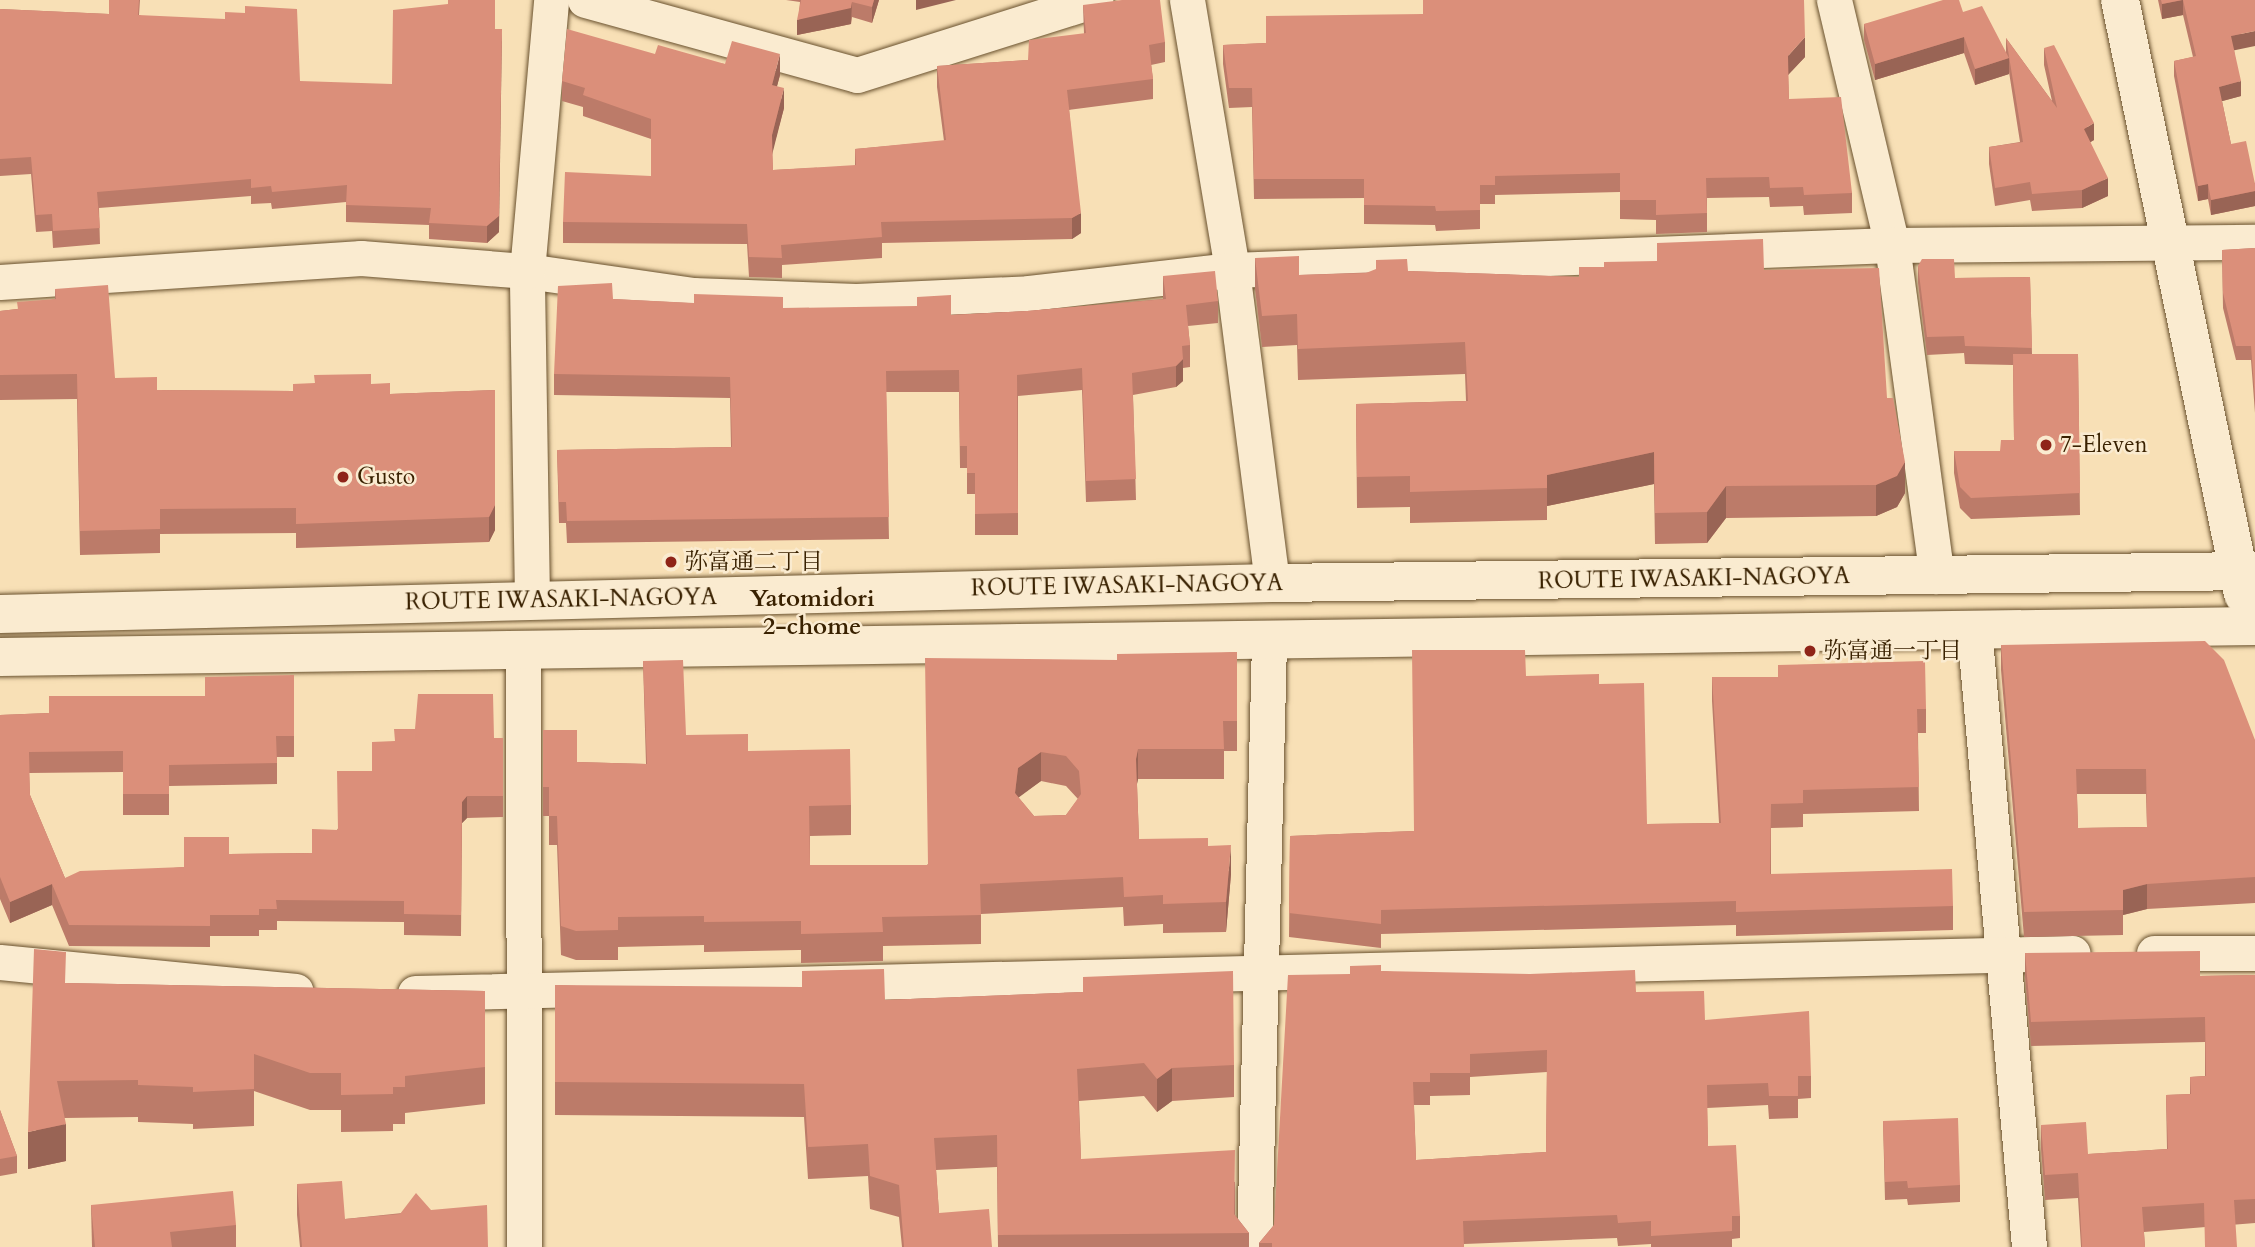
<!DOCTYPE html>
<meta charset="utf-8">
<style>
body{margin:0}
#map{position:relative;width:2255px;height:1247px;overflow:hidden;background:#f8e0b6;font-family:Cardo,"Noto Serif JP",serif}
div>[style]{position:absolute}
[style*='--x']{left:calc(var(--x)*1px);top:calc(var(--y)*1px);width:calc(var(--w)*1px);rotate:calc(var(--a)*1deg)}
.roads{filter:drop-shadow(0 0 2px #69512e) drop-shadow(0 0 2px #69512e)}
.street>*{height:35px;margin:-17.5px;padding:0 17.5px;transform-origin:17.5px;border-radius:17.5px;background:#faebd0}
.secondary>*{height:38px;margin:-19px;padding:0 19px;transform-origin:19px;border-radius:19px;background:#faebd0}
.wall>*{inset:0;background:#bc7b69}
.shaded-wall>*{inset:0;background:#996455}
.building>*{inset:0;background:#db8f7a}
.dots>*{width:19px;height:19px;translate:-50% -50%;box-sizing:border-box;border:4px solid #faebd0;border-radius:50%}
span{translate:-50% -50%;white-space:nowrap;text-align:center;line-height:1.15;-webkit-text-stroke:5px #faebd0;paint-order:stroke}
.poi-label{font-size:23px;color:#392100}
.left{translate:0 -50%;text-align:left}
.street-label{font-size:23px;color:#392100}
.neighbourhood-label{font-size:24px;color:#392100;font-weight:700}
</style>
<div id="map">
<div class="roads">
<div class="street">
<i style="--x:585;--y:0;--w:282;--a:15.4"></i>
<i style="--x:857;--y:75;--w:250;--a:-17.5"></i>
<i style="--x:1187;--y:0;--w:274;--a:80.5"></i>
<i style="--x:1232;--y:270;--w:316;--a:82.7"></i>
<i style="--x:1834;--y:0;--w:252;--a:76.7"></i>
<i style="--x:1892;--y:245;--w:334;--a:82.3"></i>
<i style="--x:0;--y:282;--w:362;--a:-3.8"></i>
<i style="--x:361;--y:258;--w:167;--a:4.5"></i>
<i style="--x:527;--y:271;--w:168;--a:8.2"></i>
<i style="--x:693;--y:295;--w:163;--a:2.1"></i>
<i style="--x:856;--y:301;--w:173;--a:-2.6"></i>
<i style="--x:1029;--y:293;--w:204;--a:-6.5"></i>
<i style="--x:1232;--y:270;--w:660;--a:-2.17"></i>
<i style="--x:1892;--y:245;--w:363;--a:-0.5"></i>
<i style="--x:532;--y:600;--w:329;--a:-90.9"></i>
<i style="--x:527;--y:271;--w:272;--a:-84.9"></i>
<i style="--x:1974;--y:628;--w:621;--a:84.92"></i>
<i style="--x:523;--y:649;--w:598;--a:89.9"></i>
<i style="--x:2154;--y:953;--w:101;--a:0"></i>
<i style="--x:0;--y:962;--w:297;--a:5.6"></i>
<i style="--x:415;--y:993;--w:1658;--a:-1.38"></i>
<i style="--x:1254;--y:1247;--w:607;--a:-88.58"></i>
</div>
<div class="secondary">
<i style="--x:2120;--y:0;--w:607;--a:78.3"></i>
<i style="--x:0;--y:614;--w:1272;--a:-1.4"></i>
<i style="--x:1272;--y:583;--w:983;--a:-0.7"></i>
<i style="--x:0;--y:657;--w:2255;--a:-0.79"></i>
</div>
</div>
<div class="wall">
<i style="clip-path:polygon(109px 0,140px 0,139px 15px,300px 81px,499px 232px,487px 243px,429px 239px,429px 225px,346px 222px,346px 202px,272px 209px,271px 203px,251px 204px,251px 196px,99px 208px,100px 244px,53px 248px,52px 231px,36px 232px,31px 174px,0 176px,0 9px,109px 14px)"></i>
<i style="clip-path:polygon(786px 0,879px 0,872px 23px,852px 17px,851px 24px,797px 35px,800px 2px)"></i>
<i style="clip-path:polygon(2158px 0,2255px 0,2234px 50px,2241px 96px,2222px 101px,2231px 144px,2255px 184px,2255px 206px,2211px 215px,2208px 199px,2198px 201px,2174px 76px,2174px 61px,2193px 57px,2183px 15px,2162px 19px)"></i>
<i style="clip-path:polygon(1083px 5px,1165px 42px,1165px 62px,1151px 65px,1153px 79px,1153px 99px,1069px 110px,1081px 233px,1072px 239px,882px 243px,882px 258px,782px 265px,782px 278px,749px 277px,747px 244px,563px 243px,563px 222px,651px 176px,651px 139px,583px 116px,583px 107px,562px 101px,562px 81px,655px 54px,725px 64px,780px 75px,777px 86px,784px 108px,772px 152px,773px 170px,855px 166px,855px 149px,944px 141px,937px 87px,937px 66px,1028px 60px,1084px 34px)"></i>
<i style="clip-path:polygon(1963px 12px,2006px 53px,2006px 38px,2052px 101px,2044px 65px,2044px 48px,2094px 140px,2090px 142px,2108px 196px,2082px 208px,2032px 211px,2030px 200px,1995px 206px,1989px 164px,1989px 147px,2020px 142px,2009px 72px,2009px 74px,1975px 85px,1964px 53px,1875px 80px,1864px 40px,1864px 24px)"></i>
<i style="clip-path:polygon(1423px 14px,1805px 57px,1788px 75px,1789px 99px,1852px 193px,1852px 213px,1804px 215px,1803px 206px,1770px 207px,1769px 197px,1707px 198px,1707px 232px,1656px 234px,1656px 220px,1620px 219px,1620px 192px,1495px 195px,1495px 204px,1480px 204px,1480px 229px,1436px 231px,1435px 225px,1364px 224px,1364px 198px,1254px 199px,1252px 107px,1229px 108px,1223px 64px,1223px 45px,1266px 43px)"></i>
<i style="clip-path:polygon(2255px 248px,2255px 413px,2251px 360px,2236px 360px,2223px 308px,2222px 250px)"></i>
<i style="clip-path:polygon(1255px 258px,1299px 275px,1408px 271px,1579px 277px,1764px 270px,1887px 398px,1905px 493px,1897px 507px,1876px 516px,1726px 518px,1707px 543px,1655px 544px,1654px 484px,1547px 506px,1547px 520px,1410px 523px,1410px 507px,1357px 508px,1356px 404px,1466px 401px,1465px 374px,1298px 380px,1297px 345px,1262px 347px,1255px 289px)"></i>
<i style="clip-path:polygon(1918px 266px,1955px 278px,2030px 277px,2032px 354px,2078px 354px,2080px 515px,1971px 519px,1960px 508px,1954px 473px,1954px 451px,2000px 451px,2014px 440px,2013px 365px,1965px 364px,1964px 353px,1927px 355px,1918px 283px)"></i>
<i style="clip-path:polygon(1163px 276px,1218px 301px,1218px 323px,1188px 326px,1190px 345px,1190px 367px,1183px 368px,1183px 381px,1176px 387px,1133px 395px,1136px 500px,1086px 502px,1082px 390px,1018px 396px,1018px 535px,975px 535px,975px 494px,967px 494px,967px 468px,960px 468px,959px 392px,886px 392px,889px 539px,567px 543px,566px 523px,559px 523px,557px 450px,731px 447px,730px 398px,554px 395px,554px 374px,613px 299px,783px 308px,951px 315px,1027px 311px,1163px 299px)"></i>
<i style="clip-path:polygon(55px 289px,115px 378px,157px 390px,293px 391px,371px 384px,390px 394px,495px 390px,495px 530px,489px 542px,296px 548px,296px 533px,160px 534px,160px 553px,80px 555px,77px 399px,0 400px,0 311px,17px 309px,55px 299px)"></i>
<i style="clip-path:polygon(evenodd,2001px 645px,2255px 740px,2255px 903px,2147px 909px,2123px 915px,2123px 935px,2024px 937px,2001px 670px,2001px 645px,2077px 794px,2146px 794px,2147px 827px,2078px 828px,2077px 794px)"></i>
<i style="clip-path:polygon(evenodd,1237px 652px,1237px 751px,1224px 751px,1224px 779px,1138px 779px,1137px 784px,1139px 839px,1208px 846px,1231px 874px,1226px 932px,1163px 933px,1163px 924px,1124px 926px,1123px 907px,981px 914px,981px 944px,883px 946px,883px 961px,801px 963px,801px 950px,704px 952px,704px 945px,618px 947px,618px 960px,576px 960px,561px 955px,557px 845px,549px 845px,549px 816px,543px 816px,543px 730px,577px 762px,646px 764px,643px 661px,686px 735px,748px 751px,851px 805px,851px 835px,810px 836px,810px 865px,927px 865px,1117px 660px,1237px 652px,1041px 781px,1066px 786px,1078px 799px,1066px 815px,1034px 816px,1018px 797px,1041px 781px)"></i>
<i style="clip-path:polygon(294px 675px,294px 757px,277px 757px,277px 784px,169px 786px,169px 815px,123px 815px,123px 772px,29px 773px,30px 795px,65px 878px,184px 867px,229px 854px,312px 853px,337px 830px,372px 771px,494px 738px,503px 738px,503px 817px,467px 818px,462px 823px,461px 936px,404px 935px,404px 922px,277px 921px,277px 930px,259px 930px,259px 936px,210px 936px,210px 947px,69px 946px,52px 905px,10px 923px,0 899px,0 715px,49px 713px,205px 696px)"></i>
<i style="clip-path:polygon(1526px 676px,1599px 684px,1647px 824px,1719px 823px,1712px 701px,1712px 677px,1926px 709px,1926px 733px,1918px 733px,1919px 811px,1803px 814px,1803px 827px,1771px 828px,1771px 874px,1953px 906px,1953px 930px,1736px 936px,1736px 925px,1381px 934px,1381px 948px,1289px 937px,1290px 836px,1414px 831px)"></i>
<i style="clip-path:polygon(2025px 953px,2200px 976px,2255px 975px,2255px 1223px,2144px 1232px,2145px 1247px,2081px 1247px,2078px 1198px,2045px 1200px,2041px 1149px,2041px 1125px,2088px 1154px,2167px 1149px,2166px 1095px,2190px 1094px,2190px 1077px,2205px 1076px,2205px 1042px,2031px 1046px,2025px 977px)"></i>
<i style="clip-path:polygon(evenodd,1381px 971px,1636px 992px,1705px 1020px,1811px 1076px,1811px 1098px,1798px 1099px,1798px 1118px,1769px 1119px,1768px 1105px,1707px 1108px,1708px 1146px,1740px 1216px,1740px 1238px,1732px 1239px,1732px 1247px,1651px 1247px,1651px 1244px,1618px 1246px,1617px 1238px,1464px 1244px,1464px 1247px,1259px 1247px,1259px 1243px,1274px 1225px,1350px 974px,1381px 971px,1547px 1072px,1546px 1152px,1416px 1160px,1414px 1105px,1430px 1105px,1430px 1096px,1470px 1095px,1470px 1077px,1547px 1072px)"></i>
<i style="clip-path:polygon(1083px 977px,1234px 1065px,1234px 1097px,1172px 1101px,1157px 1112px,1144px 1096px,1079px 1101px,1081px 1159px,1235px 1182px,1235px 1215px,1249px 1233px,1249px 1247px,998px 1247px,997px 1167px,936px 1170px,939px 1213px,992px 1247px,902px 1247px,899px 1217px,870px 1209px,868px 1176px,808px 1179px,804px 1117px,555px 1115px,555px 985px,885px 1000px,1083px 992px)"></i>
<i style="clip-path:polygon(66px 983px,485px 991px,485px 1104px,405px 1113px,405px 1124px,393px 1124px,393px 1131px,341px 1132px,341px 1110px,310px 1110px,254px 1091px,254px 1126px,193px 1129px,193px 1124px,138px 1122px,138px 1117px,64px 1118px,66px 1161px,28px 1169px)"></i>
<i style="clip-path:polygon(0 1110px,17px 1156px,17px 1173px,0 1176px)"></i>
<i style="clip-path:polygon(1883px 1121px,1960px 1185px,1960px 1202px,1908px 1205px,1907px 1199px,1885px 1200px)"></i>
<i style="clip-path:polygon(297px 1184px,345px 1219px,431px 1210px,488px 1247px,300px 1247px,297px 1215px)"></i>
<i style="clip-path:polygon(91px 1205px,236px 1225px,236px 1247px,92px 1247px)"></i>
</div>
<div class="shaded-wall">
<i style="clip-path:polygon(874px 0,879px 0,872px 23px,872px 7px)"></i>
<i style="clip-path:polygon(916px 0,956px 0,916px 10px)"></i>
<i style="clip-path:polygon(2183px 0,2183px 15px,2162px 19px,2162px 4px)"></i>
<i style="clip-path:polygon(852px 2px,851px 24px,797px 35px,797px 20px)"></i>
<i style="clip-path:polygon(502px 29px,499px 232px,487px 243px,487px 226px)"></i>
<i style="clip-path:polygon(2255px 31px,2255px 46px,2231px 51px,2231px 36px)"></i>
<i style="clip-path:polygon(1805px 37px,1805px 57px,1788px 75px,1788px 56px)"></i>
<i style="clip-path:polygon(1964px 37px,1964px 53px,1875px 80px,1875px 64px)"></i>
<i style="clip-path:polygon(780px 54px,780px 75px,772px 105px,772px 85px)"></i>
<i style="clip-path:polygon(2009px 58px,2009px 74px,1975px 85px,1975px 69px)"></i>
<i style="clip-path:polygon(2241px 81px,2241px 96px,2219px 102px,2219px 87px)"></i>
<i style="clip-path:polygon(784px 88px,784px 108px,772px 155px,772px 135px)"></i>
<i style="clip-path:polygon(2094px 123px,2094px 140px,2084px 146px,2084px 129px)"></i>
<i style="clip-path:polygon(2108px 178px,2108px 196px,2082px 208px,2082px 190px)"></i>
<i style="clip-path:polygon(2208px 184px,2208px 199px,2198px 201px,2198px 186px)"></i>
<i style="clip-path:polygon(2255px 191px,2255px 206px,2211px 215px,2211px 200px)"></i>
<i style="clip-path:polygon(1081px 213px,1081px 233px,1072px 239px,1072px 218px)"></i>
<i style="clip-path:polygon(1183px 359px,1183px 381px,1176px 387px,1176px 366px)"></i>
<i style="clip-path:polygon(1654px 452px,1654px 484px,1547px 506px,1547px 475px)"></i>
<i style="clip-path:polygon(1905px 462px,1905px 493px,1897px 507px,1876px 516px,1876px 485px)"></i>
<i style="clip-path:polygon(1726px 486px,1726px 518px,1707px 543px,1707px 512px)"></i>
<i style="clip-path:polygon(495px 505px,495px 530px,489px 542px,489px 517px)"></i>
<i style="clip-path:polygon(1138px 749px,1138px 779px,1136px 788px,1136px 759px)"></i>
<i style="clip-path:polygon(1041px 752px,1041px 781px,1018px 798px,1015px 793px,1018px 768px)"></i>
<i style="clip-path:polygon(467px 796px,467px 818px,462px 823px,461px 936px,462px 802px)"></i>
<i style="clip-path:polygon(1231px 845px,1231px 874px,1226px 932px,1226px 902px)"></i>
<i style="clip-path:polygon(52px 884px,52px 905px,10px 923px,10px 902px)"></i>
<i style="clip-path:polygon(2147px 884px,2147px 909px,2123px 915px,2123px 890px)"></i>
<i style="clip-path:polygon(1172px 1068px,1172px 1101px,1157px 1112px,1157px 1079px)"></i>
<i style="clip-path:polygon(66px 1124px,66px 1161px,28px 1169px,28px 1132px)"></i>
</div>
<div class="building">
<i style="clip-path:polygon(109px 0,139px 0,138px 15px,225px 19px,225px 12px,245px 13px,245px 6px,297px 9px,300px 81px,392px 84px,393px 10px,448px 4px,448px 0,495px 0,495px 29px,502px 29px,499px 216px,487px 226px,429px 223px,431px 208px,346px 205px,347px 185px,272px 192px,271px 186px,251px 188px,251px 179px,97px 192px,100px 228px,53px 231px,52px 214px,36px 215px,31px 157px,0 159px,0 9px,109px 14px)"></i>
<i style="clip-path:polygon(801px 0,874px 0,872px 7px,852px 2px,851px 8px,797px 20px)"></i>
<i style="clip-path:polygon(1122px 0,1160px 0,1165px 42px,1149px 45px,1153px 79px,1067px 90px,1081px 213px,1072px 218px,881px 222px,882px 237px,781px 245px,782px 258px,749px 257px,747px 224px,563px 222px,565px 172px,651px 176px,651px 119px,583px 95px,585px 88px,562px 81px,567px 29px,655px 54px,658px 45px,725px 64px,732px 41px,780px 54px,772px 85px,784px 88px,772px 135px,773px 170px,856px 165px,855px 149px,946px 140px,937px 66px,1028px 60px,1029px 40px,1086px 33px,1083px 5px)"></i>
<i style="clip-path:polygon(1423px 0,1804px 0,1805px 37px,1788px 56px,1789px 99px,1841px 97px,1852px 193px,1804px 195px,1803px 187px,1770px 188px,1769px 177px,1706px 178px,1707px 213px,1656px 215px,1656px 200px,1620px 200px,1620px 173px,1495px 176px,1495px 185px,1480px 185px,1480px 210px,1436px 211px,1435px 206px,1364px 205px,1364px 179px,1254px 179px,1252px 88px,1229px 88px,1223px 45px,1266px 43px,1266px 16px,1423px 14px)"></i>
<i style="clip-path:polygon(1943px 0,1959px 0,1963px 12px,1982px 6px,2009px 58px,1975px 69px,1964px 37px,1875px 64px,1864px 24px)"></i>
<i style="clip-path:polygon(2161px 0,2182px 0,2162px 4px)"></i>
<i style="clip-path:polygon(2183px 0,2255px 0,2255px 31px,2231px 36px,2241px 81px,2219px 87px,2231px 144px,2246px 141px,2255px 184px,2255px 191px,2211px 200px,2208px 184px,2198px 186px,2174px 61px,2196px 56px)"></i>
<i style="clip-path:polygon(2006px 38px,2057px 108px,2044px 48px,2054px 45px,2094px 123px,2084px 129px,2108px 178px,2082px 190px,2032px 194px,2030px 182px,1995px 188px,1989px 147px,2023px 142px)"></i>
<i style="clip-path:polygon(1763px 239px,1764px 270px,1879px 268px,1887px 398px,1893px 398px,1905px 462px,1897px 476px,1876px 485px,1726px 486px,1707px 512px,1655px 513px,1654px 452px,1547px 475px,1547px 488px,1410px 492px,1410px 476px,1357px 477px,1356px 404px,1468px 401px,1465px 342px,1298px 349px,1297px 314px,1262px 316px,1255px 258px,1299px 256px,1299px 275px,1366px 273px,1376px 269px,1376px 260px,1407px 259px,1408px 271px,1579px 277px,1579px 267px,1604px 267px,1604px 262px,1657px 261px,1657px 243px)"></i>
<i style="clip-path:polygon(2255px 248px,2255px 398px,2251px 346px,2236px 346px,2223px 293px,2222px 250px)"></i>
<i style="clip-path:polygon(1922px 259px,1954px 259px,1955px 278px,2030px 277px,2032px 348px,1965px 346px,1964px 336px,1927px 337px,1918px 266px)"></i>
<i style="clip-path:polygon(1215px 271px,1218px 301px,1186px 305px,1190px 345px,1182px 346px,1183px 359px,1176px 366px,1132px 373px,1136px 479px,1086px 481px,1082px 368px,1017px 375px,1018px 513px,975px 514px,975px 473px,967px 473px,967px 446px,960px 446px,959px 370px,886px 371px,889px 517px,567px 521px,566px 502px,559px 502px,557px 450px,732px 447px,730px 377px,554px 374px,558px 286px,612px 283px,613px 299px,694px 303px,694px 294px,783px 297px,783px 308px,917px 306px,917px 297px,951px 295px,951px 315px,1027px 311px,1166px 299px,1163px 276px)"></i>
<i style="clip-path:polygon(108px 285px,115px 378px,157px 377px,157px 390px,293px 391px,293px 384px,315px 383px,314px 375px,371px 374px,371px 384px,390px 383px,390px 394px,495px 390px,495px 505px,489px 517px,296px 524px,296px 508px,160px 509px,160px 529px,80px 531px,77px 374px,0 375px,0 311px,18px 309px,17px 302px,56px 299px,55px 289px)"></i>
<i style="clip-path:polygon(2013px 354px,2078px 354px,2080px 493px,1971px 498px,1960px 487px,1954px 451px,2000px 451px,2001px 440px,2014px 440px)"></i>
<i style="clip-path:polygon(evenodd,2205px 641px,2224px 660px,2255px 740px,2255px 877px,2147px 884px,2123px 890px,2123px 910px,2024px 912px,2001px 645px,2205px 641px,2076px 769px,2146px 769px,2147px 827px,2078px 828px,2076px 769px)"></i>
<i style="clip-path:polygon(1412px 650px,1525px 650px,1526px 676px,1599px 674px,1599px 684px,1644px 683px,1647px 824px,1721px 823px,1712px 677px,1778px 677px,1778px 665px,1925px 661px,1926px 709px,1917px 709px,1919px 787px,1803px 790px,1803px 803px,1771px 804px,1770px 874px,1952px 869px,1953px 906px,1736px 912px,1736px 901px,1381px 910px,1381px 924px,1289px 913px,1290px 836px,1414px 831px)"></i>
<i style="clip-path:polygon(evenodd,1237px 652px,1237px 721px,1223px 721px,1224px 749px,1138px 749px,1136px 759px,1139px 839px,1208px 838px,1208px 846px,1231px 845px,1226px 902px,1163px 904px,1163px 895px,1124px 897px,1123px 877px,980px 884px,981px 915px,882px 917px,883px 932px,801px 934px,801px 921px,704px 922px,704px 916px,618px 917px,618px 930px,576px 931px,561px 926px,557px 816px,549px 816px,549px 787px,543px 787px,543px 730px,577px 730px,577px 762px,647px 764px,643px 661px,683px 660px,686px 735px,748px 734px,748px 751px,850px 749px,851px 805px,809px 806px,810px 865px,928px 865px,925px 658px,1117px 660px,1117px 654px,1237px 652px,1041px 752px,1066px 756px,1079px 771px,1081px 794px,1066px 815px,1034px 816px,1015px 793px,1018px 768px,1041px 752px)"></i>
<i style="clip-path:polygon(294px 675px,294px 736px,276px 736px,277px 763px,169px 765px,169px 794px,123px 794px,123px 751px,29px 752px,30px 795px,65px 878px,80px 871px,184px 867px,184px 837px,229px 837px,229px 854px,312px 853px,312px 829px,338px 830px,337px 771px,372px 771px,372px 742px,395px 741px,394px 729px,415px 729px,418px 694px,493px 694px,494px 738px,503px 738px,503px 796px,467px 796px,462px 802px,461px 915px,404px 914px,404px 901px,276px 900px,277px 909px,259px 909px,259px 915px,210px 915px,210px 926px,69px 925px,52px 884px,10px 902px,0 877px,0 715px,49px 713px,49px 696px,205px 696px,205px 677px)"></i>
<i style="clip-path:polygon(34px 949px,66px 952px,65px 983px,485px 991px,485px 1067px,405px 1076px,405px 1087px,393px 1087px,393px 1094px,341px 1095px,341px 1073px,310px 1073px,254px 1054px,254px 1089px,193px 1092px,193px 1087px,138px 1085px,138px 1080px,57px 1081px,66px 1124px,28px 1132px)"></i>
<i style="clip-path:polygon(2200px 951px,2200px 976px,2255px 975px,2255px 1199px,2234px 1200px,2237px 1247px,2205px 1247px,2204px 1203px,2142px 1207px,2145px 1247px,2082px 1247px,2078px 1173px,2045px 1175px,2041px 1125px,2086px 1122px,2088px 1154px,2168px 1149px,2166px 1095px,2191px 1094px,2190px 1077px,2206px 1076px,2205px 1017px,2031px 1022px,2025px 953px)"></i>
<i style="clip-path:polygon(evenodd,1381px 965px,1381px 971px,1530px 974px,1635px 970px,1636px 992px,1704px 991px,1705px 1020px,1809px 1011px,1811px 1076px,1798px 1076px,1798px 1096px,1769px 1096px,1768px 1083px,1707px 1085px,1708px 1146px,1736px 1145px,1740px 1216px,1732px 1216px,1732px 1231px,1651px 1236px,1651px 1221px,1618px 1223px,1617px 1215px,1463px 1221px,1464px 1247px,1272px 1247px,1272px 1243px,1259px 1243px,1274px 1225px,1288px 975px,1350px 974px,1350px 966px,1381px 965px,1547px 1050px,1546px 1152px,1416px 1160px,1413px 1082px,1430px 1082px,1430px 1073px,1470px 1073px,1470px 1054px,1547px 1050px)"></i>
<i style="clip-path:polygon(884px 969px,885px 1000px,1083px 992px,1083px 977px,1233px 971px,1234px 1065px,1172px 1068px,1157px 1079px,1144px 1063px,1077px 1069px,1081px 1159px,1235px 1150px,1234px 1214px,1249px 1233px,998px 1235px,997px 1135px,934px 1138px,939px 1213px,989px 1209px,992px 1247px,904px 1247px,899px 1185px,870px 1176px,868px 1144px,808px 1147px,804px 1084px,555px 1082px,555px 985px,802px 987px,802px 971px)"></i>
<i style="clip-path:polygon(0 1110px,17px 1156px,0 1159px)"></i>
<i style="clip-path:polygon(1958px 1118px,1960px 1185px,1908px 1188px,1907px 1181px,1885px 1182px,1883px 1121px)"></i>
<i style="clip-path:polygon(342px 1181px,345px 1219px,400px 1214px,416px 1193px,431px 1210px,487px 1205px,488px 1247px,302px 1247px,297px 1184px)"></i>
<i style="clip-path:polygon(233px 1191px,236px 1225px,170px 1232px,172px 1247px,95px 1247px,91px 1205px)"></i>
</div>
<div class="dots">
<i style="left:2046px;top:445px;background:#8f2418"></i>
<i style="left:343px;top:477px;background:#8f2418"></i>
<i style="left:671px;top:562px;background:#8f2418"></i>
<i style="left:1810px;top:651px;background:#8f2418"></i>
</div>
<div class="poi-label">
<span class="left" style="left:2060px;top:445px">7-Eleven</span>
<span class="left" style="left:357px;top:477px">Gusto</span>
<span class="left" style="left:685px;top:562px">弥富通二丁目</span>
<span class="left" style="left:1824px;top:651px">弥富通一丁目</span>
</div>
<div class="street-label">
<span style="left:1694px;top:579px;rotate:-1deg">ROUTE IWASAKI-NAGOYA</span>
<span style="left:1127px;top:586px;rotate:-1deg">ROUTE IWASAKI-NAGOYA</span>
<span style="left:561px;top:600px;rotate:-1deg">ROUTE IWASAKI-NAGOYA</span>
</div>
<div class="neighbourhood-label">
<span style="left:812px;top:613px">Yatomidori<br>2-chome</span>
</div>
</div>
